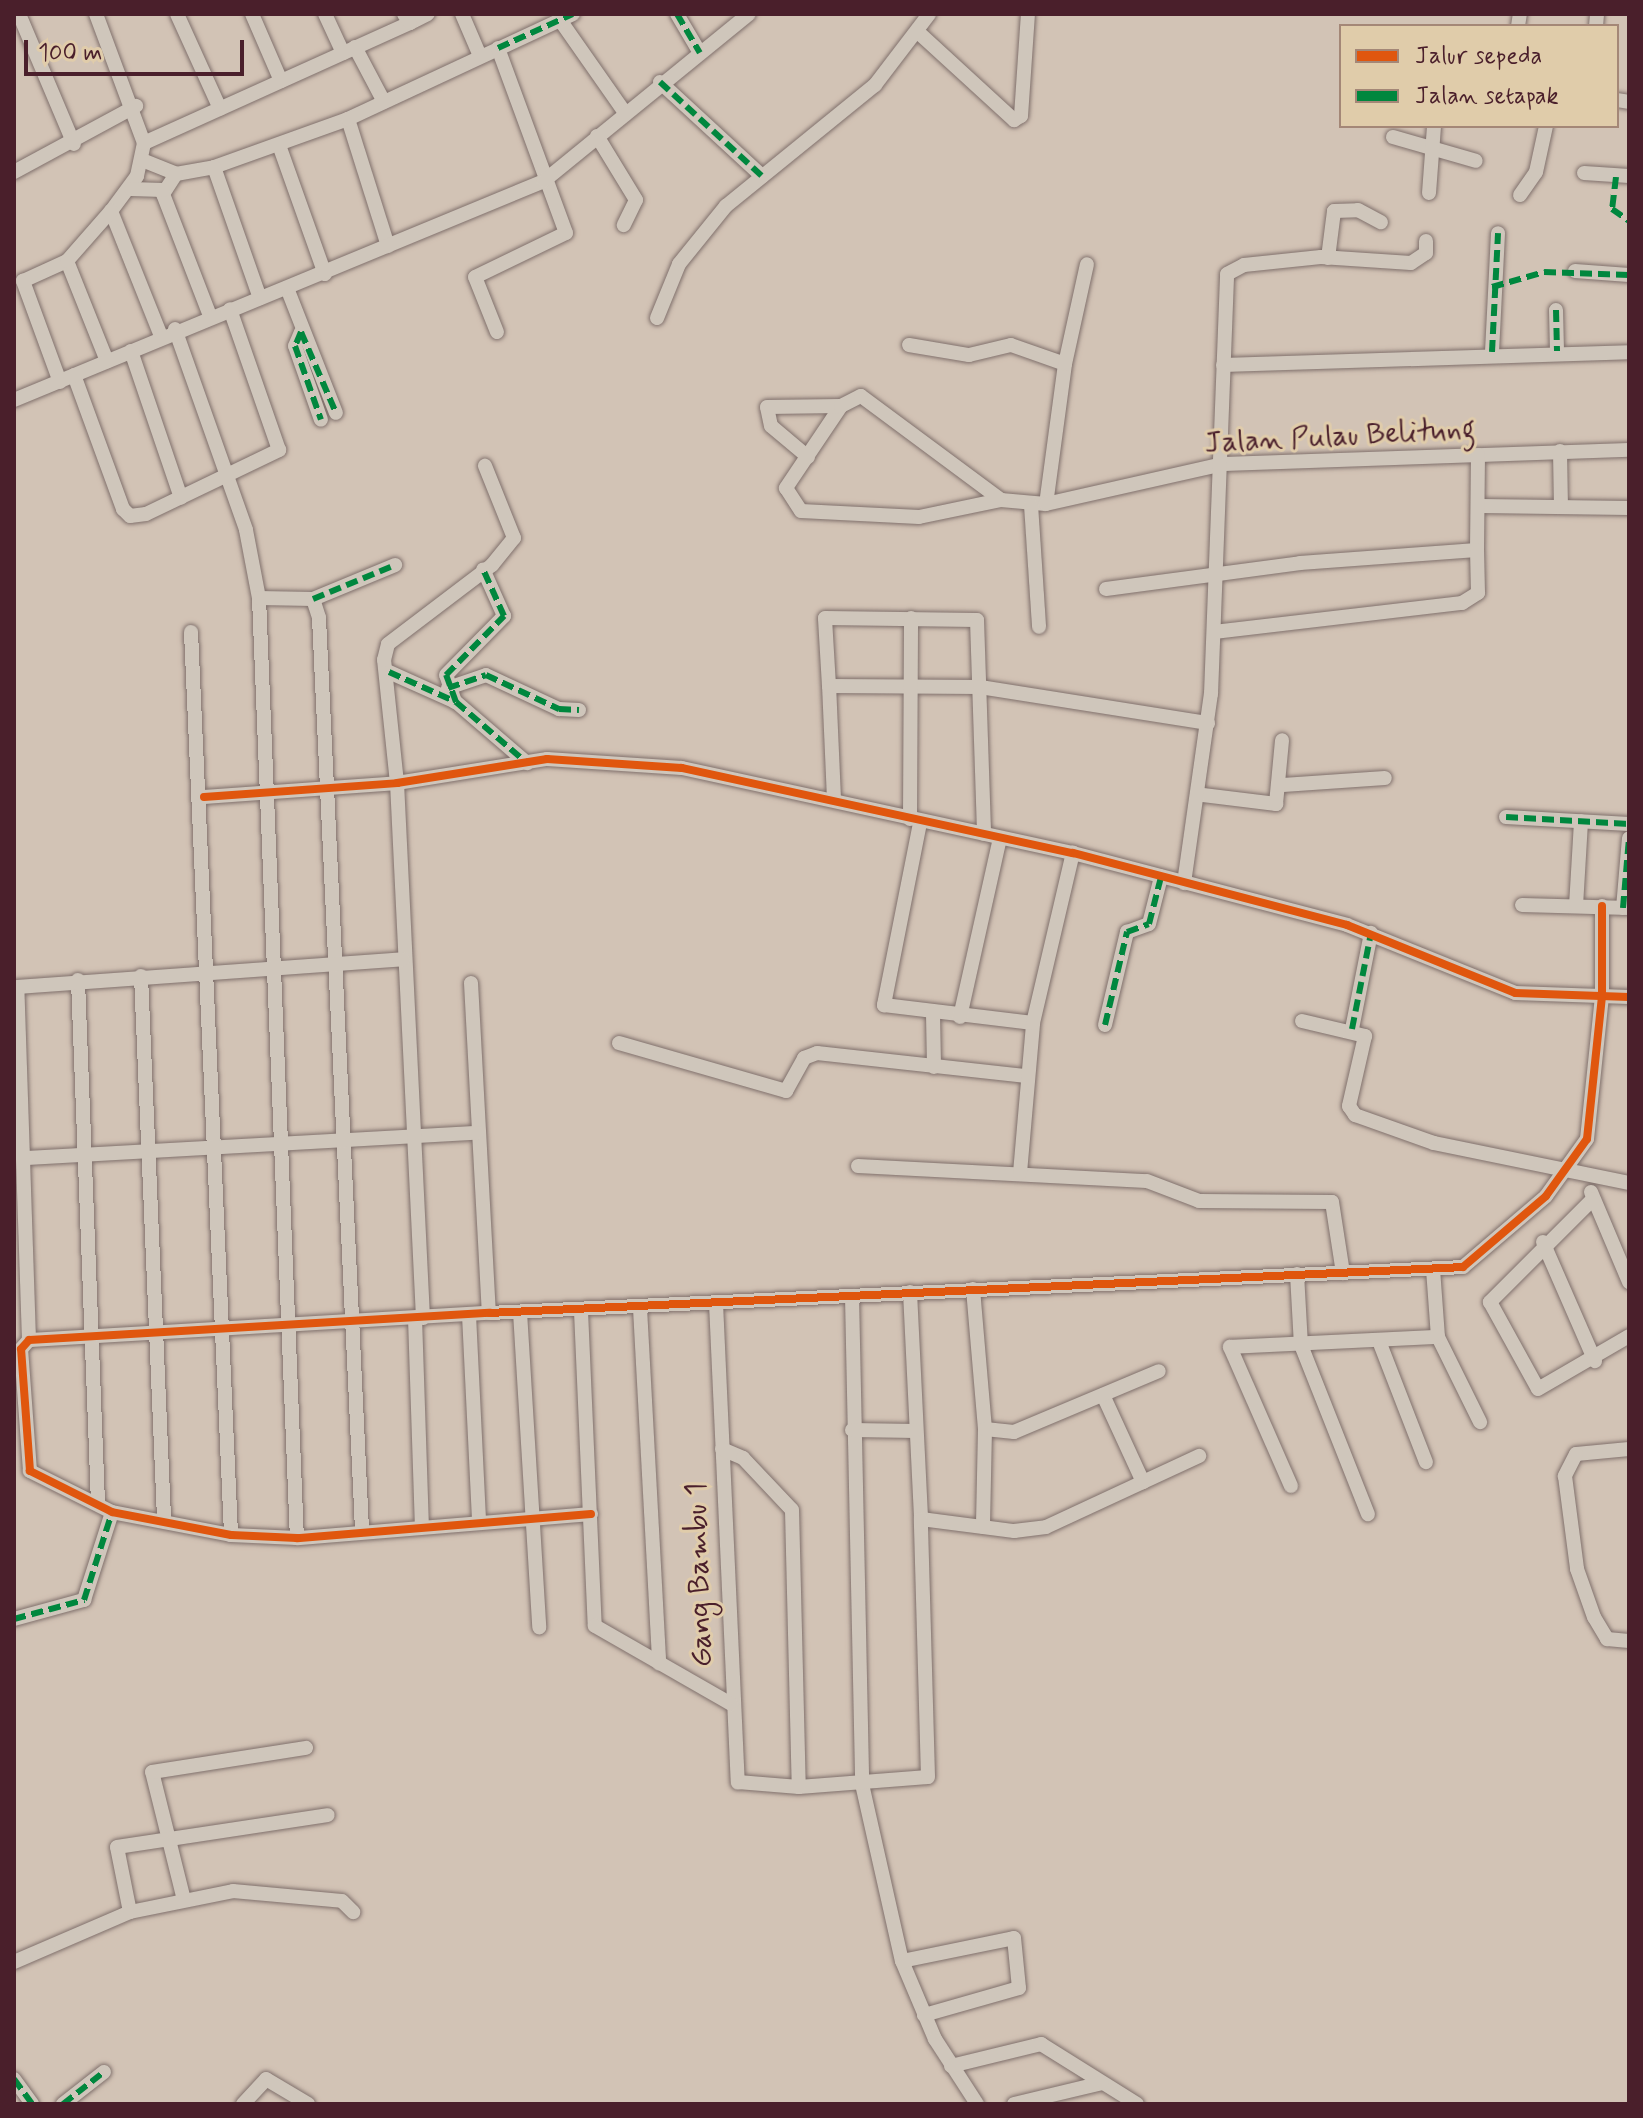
<!DOCTYPE html>
<style>
body{margin:0}
#map{position:relative;width:1643px;height:2118px;overflow:hidden;background:#d2c3b5;font-family:Mynerve,sans-serif}
div>[style]{position:absolute}
[style*='--x']{left:calc(var(--x)*1px);top:calc(var(--y)*1px);width:calc(var(--w)*1px);rotate:calc(var(--a)*1deg)}
.roads{filter:drop-shadow(0 0 2px #80706c) drop-shadow(0 0 2px #80706c)}
.minor>*{height:14px;margin:-7px;padding:0 7px;transform-origin:7px;border-radius:7px;background:#cfc6bb}
.quiet>*{height:6px;margin-top:-3px;transform-origin:0;background:repeating-linear-gradient(90deg,#00873e 0 12px,transparent 0 18px)}
.cycleway>*{height:8px;margin:-4px;padding:0 4px;transform-origin:4px;border-radius:4px;background:#e0560e}
span{translate:-50% -50%;white-space:nowrap;text-align:center;line-height:1.15;-webkit-text-stroke:6px #e0ccaa;paint-order:stroke}
.street-label{font-size:30px;color:#4a1f2b}
.frame{position:absolute;inset:0;border:16px solid #4a1f2b;pointer-events:none}
.legend{position:absolute;left:1339px;top:24px;width:280px;height:104px;box-sizing:border-box;background:#e0ccaa;border:2px solid #a48777;margin:0;padding:10px 14px;list-style:none;font-size:24px;color:#4a1f2b}
.legend li{display:flex;align-items:center;gap:16px;height:40px}
.legend b{width:40px;border:2px solid #a48777}
.scale{position:absolute;left:24px;top:40px;width:220px;height:36px;box-sizing:border-box;border:4px solid #4a1f2b;border-top:0;padding-left:10px;font-size:24px;line-height:28px;white-space:nowrap;color:#4a1f2b;-webkit-text-stroke:6px #e0ccaa;paint-order:stroke}
</style>
<div id="map">
<div class="roads">
<div class="minor">
<i style="--x:19;--y:14;--w:141;--a:67.1"></i>
<i style="--x:96;--y:14;--w:138;--a:69.6"></i>
<i style="--x:144;--y:143;--w:34;--a:102"></i>
<i style="--x:137;--y:176;--w:44;--a:126.6"></i>
<i style="--x:111;--y:211;--w:135;--a:68.2"></i>
<i style="--x:177;--y:14;--w:104;--a:65.6"></i>
<i style="--x:252;--y:14;--w:73;--a:66.6"></i>
<i style="--x:325;--y:14;--w:43;--a:65.2"></i>
<i style="--x:462;--y:14;--w:46;--a:66.8"></i>
<i style="--x:677;--y:14;--w:45;--a:59.5"></i>
<i style="--x:560;--y:20;--w:113;--a:55"></i>
<i style="--x:410;--y:23;--w:20;--a:-27"></i>
<i style="--x:1518;--y:26;--w:12;--a:-81"></i>
<i style="--x:1596;--y:26;--w:12;--a:-85"></i>
<i style="--x:919;--y:33;--w:129;--a:42.5"></i>
<i style="--x:1014;--y:120;--w:8;--a:-30"></i>
<i style="--x:1021;--y:116;--w:102;--a:-86.1"></i>
<i style="--x:355;--y:47;--w:62;--a:62.2"></i>
<i style="--x:660;--y:82;--w:139;--a:42.7"></i>
<i style="--x:1617;--y:100;--w:12;--a:9"></i>
<i style="--x:348;--y:119;--w:133;--a:72.5"></i>
<i style="--x:597;--y:136;--w:75;--a:58.6"></i>
<i style="--x:636;--y:200;--w:28;--a:116"></i>
<i style="--x:1393;--y:137;--w:86;--a:16.1"></i>
<i style="--x:144;--y:143;--w:292;--a:-24.3"></i>
<i style="--x:410;--y:23;--w:11;--a:-124"></i>
<i style="--x:279;--y:145;--w:137;--a:70.4"></i>
<i style="--x:142;--y:160;--w:37;--a:22"></i>
<i style="--x:176;--y:174;--w:39;--a:-10"></i>
<i style="--x:214;--y:167;--w:142;--a:-19.7"></i>
<i style="--x:348;--y:119;--w:248;--a:-25"></i>
<i style="--x:214;--y:167;--w:139;--a:70.7"></i>
<i style="--x:14;--y:172;--w:139;--a:-28.4"></i>
<i style="--x:1584;--y:173;--w:45;--a:3.8"></i>
<i style="--x:176;--y:174;--w:24;--a:123"></i>
<i style="--x:163;--y:194;--w:131;--a:68.9"></i>
<i style="--x:131;--y:189;--w:32;--a:2"></i>
<i style="--x:1429;--y:193;--w:67;--a:-85.7"></i>
<i style="--x:1520;--y:195;--w:28;--a:-55"></i>
<i style="--x:1536;--y:172;--w:47;--a:-77.7"></i>
<i style="--x:1328;--y:258;--w:47;--a:-82.7"></i>
<i style="--x:1334;--y:211;--w:24;--a:-2"></i>
<i style="--x:1358;--y:210;--w:26;--a:28"></i>
<i style="--x:67;--y:261;--w:108;--a:68.2"></i>
<i style="--x:1575;--y:271;--w:54;--a:4.2"></i>
<i style="--x:287;--y:288;--w:134;--a:68.6"></i>
<i style="--x:1556;--y:310;--w:41;--a:88.6"></i>
<i style="--x:657;--y:318;--w:58;--a:-67.8"></i>
<i style="--x:679;--y:264;--w:75;--a:-51"></i>
<i style="--x:726;--y:206;--w:192;--a:-39.1"></i>
<i style="--x:875;--y:85;--w:89;--a:-52.7"></i>
<i style="--x:175;--y:329;--w:213;--a:70.5"></i>
<i style="--x:246;--y:530;--w:69;--a:79.2"></i>
<i style="--x:259;--y:598;--w:941;--a:87.69"></i>
<i style="--x:301;--y:332;--w:15;--a:113"></i>
<i style="--x:295;--y:346;--w:78;--a:70.6"></i>
<i style="--x:497;--y:332;--w:59;--a:-111.8"></i>
<i style="--x:475;--y:277;--w:101;--a:-25.8"></i>
<i style="--x:566;--y:233;--w:197;--a:-110.2"></i>
<i style="--x:909;--y:345;--w:61;--a:9.5"></i>
<i style="--x:969;--y:355;--w:43;--a:-13.4"></i>
<i style="--x:1011;--y:345;--w:57;--a:19.4"></i>
<i style="--x:1065;--y:364;--w:141;--a:97.7"></i>
<i style="--x:131;--y:351;--w:155;--a:71.2"></i>
<i style="--x:1492;--y:352;--w:119;--a:-87.1"></i>
<i style="--x:1065;--y:364;--w:102;--a:-77.6"></i>
<i style="--x:1223;--y:365;--w:406;--a:-1.8"></i>
<i style="--x:74;--y:375;--w:143;--a:69.9"></i>
<i style="--x:123;--y:509;--w:10;--a:45"></i>
<i style="--x:130;--y:516;--w:16;--a:-7"></i>
<i style="--x:146;--y:514;--w:148;--a:-25.7"></i>
<i style="--x:279;--y:450;--w:149;--a:-109.2"></i>
<i style="--x:60;--y:382;--w:108;--a:-110.1"></i>
<i style="--x:23;--y:281;--w:48;--a:-24.4"></i>
<i style="--x:67;--y:261;--w:67;--a:-48.7"></i>
<i style="--x:14;--y:400;--w:573;--a:-22.45"></i>
<i style="--x:544;--y:181;--w:264;--a:-39.2"></i>
<i style="--x:841;--y:406;--w:99;--a:123.9"></i>
<i style="--x:786;--y:488;--w:27;--a:57"></i>
<i style="--x:801;--y:511;--w:118;--a:2.9"></i>
<i style="--x:919;--y:517;--w:84;--a:-11.7"></i>
<i style="--x:1001;--y:500;--w:45;--a:5.1"></i>
<i style="--x:1046;--y:504;--w:182;--a:-12.7"></i>
<i style="--x:1224;--y:464;--w:405;--a:-2"></i>
<i style="--x:1560;--y:451;--w:55;--a:89"></i>
<i style="--x:808;--y:457;--w:48;--a:-140"></i>
<i style="--x:771;--y:426;--w:19;--a:-102"></i>
<i style="--x:767;--y:407;--w:74;--a:-0.8"></i>
<i style="--x:841;--y:406;--w:22;--a:-27"></i>
<i style="--x:861;--y:396;--w:174;--a:36.6"></i>
<i style="--x:1031;--y:505;--w:122;--a:86.2"></i>
<i style="--x:1481;--y:506;--w:148;--a:0.8"></i>
<i style="--x:1106;--y:589;--w:196;--a:-7.6"></i>
<i style="--x:1300;--y:563;--w:177;--a:-4.2"></i>
<i style="--x:1477;--y:550;--w:95;--a:-89.4"></i>
<i style="--x:259;--y:598;--w:54;--a:1.1"></i>
<i style="--x:313;--y:599;--w:20;--a:72"></i>
<i style="--x:319;--y:618;--w:913;--a:87.3"></i>
<i style="--x:313;--y:599;--w:89;--a:-22.5"></i>
<i style="--x:191;--y:632;--w:904;--a:87.46"></i>
<i style="--x:1214;--y:632;--w:250;--a:-6.7"></i>
<i style="--x:1462;--y:603;--w:19;--a:-32"></i>
<i style="--x:1478;--y:593;--w:43;--a:-91.3"></i>
<i style="--x:389;--y:672;--w:73;--a:24.1"></i>
<i style="--x:456;--y:702;--w:94;--a:40.7"></i>
<i style="--x:829;--y:686;--w:68;--a:-93.4"></i>
<i style="--x:825;--y:618;--w:152;--a:0.8"></i>
<i style="--x:977;--y:620;--w:214;--a:88.1"></i>
<i style="--x:448;--y:688;--w:40;--a:-18.9"></i>
<i style="--x:486;--y:675;--w:81;--a:25"></i>
<i style="--x:559;--y:709;--w:20;--a:3"></i>
<i style="--x:455;--y:702;--w:28;--a:-108"></i>
<i style="--x:446;--y:675;--w:83;--a:-45.5"></i>
<i style="--x:504;--y:616;--w:51;--a:-114.1"></i>
<i style="--x:1283;--y:785;--w:102;--a:-3.9"></i>
<i style="--x:1203;--y:795;--w:74;--a:7"></i>
<i style="--x:1276;--y:804;--w:64;--a:-84.6"></i>
<i style="--x:204;--y:797;--w:194;--a:-4.1"></i>
<i style="--x:397;--y:783;--w:152;--a:-9.1"></i>
<i style="--x:547;--y:759;--w:135;--a:3.8"></i>
<i style="--x:682;--y:768;--w:400;--a:12.3"></i>
<i style="--x:1073;--y:853;--w:283;--a:14.7"></i>
<i style="--x:1347;--y:925;--w:181;--a:22"></i>
<i style="--x:1515;--y:993;--w:114;--a:2"></i>
<i style="--x:834;--y:799;--w:113;--a:-92.5"></i>
<i style="--x:829;--y:686;--w:151;--a:0.4"></i>
<i style="--x:980;--y:687;--w:231;--a:9"></i>
<i style="--x:1506;--y:817;--w:123;--a:3.3"></i>
<i style="--x:910;--y:819;--w:201;--a:-89.7"></i>
<i style="--x:920;--y:823;--w:186;--a:101.2"></i>
<i style="--x:884;--y:1005;--w:150;--a:6.9"></i>
<i style="--x:1184;--y:883;--w:191;--a:-81.9"></i>
<i style="--x:1211;--y:694;--w:420;--a:-87.8"></i>
<i style="--x:1227;--y:274;--w:19;--a:-28"></i>
<i style="--x:1244;--y:265;--w:77;--a:-5.9"></i>
<i style="--x:1321;--y:257;--w:90;--a:3.8"></i>
<i style="--x:1411;--y:263;--w:18;--a:-34"></i>
<i style="--x:1426;--y:253;--w:12;--a:-90"></i>
<i style="--x:1522;--y:905;--w:107;--a:1.6"></i>
<i style="--x:1576;--y:906;--w:85;--a:-86.6"></i>
<i style="--x:1623;--y:908;--w:70;--a:-85.1"></i>
<i style="--x:141;--y:976;--w:543;--a:87.57"></i>
<i style="--x:78;--y:980;--w:524;--a:87.81"></i>
<i style="--x:471;--y:983;--w:330;--a:86.9"></i>
<i style="--x:933;--y:1014;--w:53;--a:88.9"></i>
<i style="--x:960;--y:1017;--w:183;--a:-77.4"></i>
<i style="--x:1302;--y:1021;--w:65;--a:13.4"></i>
<i style="--x:1365;--y:1036;--w:72;--a:102.9"></i>
<i style="--x:1349;--y:1106;--w:11;--a:56"></i>
<i style="--x:1355;--y:1115;--w:84;--a:19.5"></i>
<i style="--x:1434;--y:1143;--w:199;--a:11.6"></i>
<i style="--x:1105;--y:1025;--w:96;--a:-76.7"></i>
<i style="--x:1127;--y:932;--w:23;--a:-20"></i>
<i style="--x:1149;--y:924;--w:49;--a:-75.7"></i>
<i style="--x:1352;--y:1029;--w:98;--a:-78.8"></i>
<i style="--x:619;--y:1043;--w:174;--a:16"></i>
<i style="--x:786;--y:1091;--w:38;--a:-61"></i>
<i style="--x:804;--y:1058;--w:14;--a:-21"></i>
<i style="--x:817;--y:1053;--w:211;--a:6.3"></i>
<i style="--x:25;--y:1158;--w:452;--a:-3.2"></i>
<i style="--x:858;--y:1166;--w:289;--a:3"></i>
<i style="--x:1147;--y:1181;--w:56;--a:21"></i>
<i style="--x:1199;--y:1201;--w:133;--a:0.4"></i>
<i style="--x:1332;--y:1202;--w:72;--a:81.2"></i>
<i style="--x:1020;--y:1173;--w:151;--a:-85"></i>
<i style="--x:1033;--y:1023;--w:175;--a:-76.8"></i>
<i style="--x:1591;--y:1192;--w:98;--a:67.1"></i>
<i style="--x:1593;--y:1199;--w:146;--a:135"></i>
<i style="--x:1490;--y:1302;--w:99;--a:61.1"></i>
<i style="--x:1538;--y:1389;--w:105;--a:-30.2"></i>
<i style="--x:1543;--y:1242;--w:130;--a:66.4"></i>
<i style="--x:1433;--y:1269;--w:68;--a:85.8"></i>
<i style="--x:1438;--y:1337;--w:95;--a:63.7"></i>
<i style="--x:1297;--y:1274;--w:71;--a:86.8"></i>
<i style="--x:1301;--y:1345;--w:182;--a:68.4"></i>
<i style="--x:973;--y:1289;--w:141;--a:85.1"></i>
<i style="--x:985;--y:1429;--w:98;--a:91.2"></i>
<i style="--x:910;--y:1292;--w:227;--a:87.2"></i>
<i style="--x:921;--y:1519;--w:94;--a:7.4"></i>
<i style="--x:1014;--y:1531;--w:32;--a:-7"></i>
<i style="--x:1046;--y:1527;--w:169;--a:-24.9"></i>
<i style="--x:852;--y:1296;--w:488;--a:88.8"></i>
<i style="--x:862;--y:1784;--w:181;--a:77.3"></i>
<i style="--x:902;--y:1961;--w:85;--a:67.1"></i>
<i style="--x:935;--y:2039;--w:77;--a:57.1"></i>
<i style="--x:716;--y:1303;--w:480;--a:87.4"></i>
<i style="--x:738;--y:1782;--w:61;--a:4.7"></i>
<i style="--x:799;--y:1787;--w:129;--a:-4.4"></i>
<i style="--x:928;--y:1777;--w:258;--a:-91.6"></i>
<i style="--x:640;--y:1308;--w:356;--a:86.9"></i>
<i style="--x:581;--y:1311;--w:315;--a:87.5"></i>
<i style="--x:595;--y:1626;--w:157;--a:29.8"></i>
<i style="--x:520;--y:1312;--w:316;--a:86.5"></i>
<i style="--x:469;--y:1315;--w:204;--a:87.2"></i>
<i style="--x:415;--y:1318;--w:208;--a:88.1"></i>
<i style="--x:423;--y:1318;--w:536;--a:-92.78"></i>
<i style="--x:397;--y:783;--w:124;--a:-96"></i>
<i style="--x:384;--y:660;--w:16;--a:-76"></i>
<i style="--x:388;--y:644;--w:131;--a:-37.2"></i>
<i style="--x:492;--y:565;--w:35;--a:-51"></i>
<i style="--x:514;--y:538;--w:78;--a:-111.9"></i>
<i style="--x:29;--y:1340;--w:353;--a:-91.9"></i>
<i style="--x:17;--y:987;--w:387;--a:-4.1"></i>
<i style="--x:1379;--y:1341;--w:130;--a:68.8"></i>
<i style="--x:1103;--y:1395;--w:96;--a:65.3"></i>
<i style="--x:985;--y:1429;--w:29;--a:6"></i>
<i style="--x:1014;--y:1432;--w:157;--a:-22.8"></i>
<i style="--x:852;--y:1430;--w:64;--a:0.9"></i>
<i style="--x:722;--y:1449;--w:23;--a:23"></i>
<i style="--x:743;--y:1458;--w:71;--a:46.7"></i>
<i style="--x:792;--y:1510;--w:277;--a:88.6"></i>
<i style="--x:1629;--y:1449;--w:53;--a:174.6"></i>
<i style="--x:1576;--y:1454;--w:25;--a:117"></i>
<i style="--x:1565;--y:1476;--w:94;--a:82.6"></i>
<i style="--x:1577;--y:1569;--w:51;--a:70.5"></i>
<i style="--x:1594;--y:1617;--w:26;--a:59"></i>
<i style="--x:1607;--y:1639;--w:22;--a:5"></i>
<i style="--x:1291;--y:1486;--w:152;--a:-113.7"></i>
<i style="--x:1230;--y:1347;--w:208;--a:-2.8"></i>
<i style="--x:591;--y:1514;--w:295;--a:175.3"></i>
<i style="--x:297;--y:1538;--w:66;--a:-177.4"></i>
<i style="--x:231;--y:1535;--w:121;--a:-169.1"></i>
<i style="--x:112;--y:1512;--w:92;--a:-153.4"></i>
<i style="--x:30;--y:1471;--w:122;--a:-94.2"></i>
<i style="--x:21;--y:1349;--w:12;--a:-48"></i>
<i style="--x:29;--y:1340;--w:461;--a:-3.4"></i>
<i style="--x:489;--y:1313;--w:975;--a:-2.7"></i>
<i style="--x:1463;--y:1267;--w:109;--a:-40.5"></i>
<i style="--x:1546;--y:1196;--w:70;--a:-54.3"></i>
<i style="--x:1587;--y:1139;--w:143;--a:-84"></i>
<i style="--x:1602;--y:997;--w:91;--a:-90"></i>
<i style="--x:14;--y:1619;--w:73;--a:-15.2"></i>
<i style="--x:84;--y:1600;--w:92;--a:-72.3"></i>
<i style="--x:184;--y:1900;--w:132;--a:-104"></i>
<i style="--x:152;--y:1772;--w:156;--a:-8.9"></i>
<i style="--x:130;--y:1912;--w:66;--a:-101.3"></i>
<i style="--x:117;--y:1847;--w:213;--a:-8.6"></i>
<i style="--x:902;--y:1961;--w:114;--a:-11.6"></i>
<i style="--x:1014;--y:1938;--w:50;--a:84.3"></i>
<i style="--x:1019;--y:1988;--w:99;--a:164.1"></i>
<i style="--x:14;--y:1962;--w:126;--a:-23.3"></i>
<i style="--x:130;--y:1912;--w:105;--a:-11.5"></i>
<i style="--x:233;--y:1891;--w:109;--a:5.2"></i>
<i style="--x:342;--y:1901;--w:16;--a:45"></i>
<i style="--x:951;--y:2066;--w:93;--a:-13.7"></i>
<i style="--x:1041;--y:2044;--w:113;--a:32"></i>
<i style="--x:14;--y:2079;--w:31;--a:54"></i>
<i style="--x:63;--y:2104;--w:52;--a:-38"></i>
<i style="--x:243;--y:2104;--w:34;--a:-47"></i>
<i style="--x:266;--y:2079;--w:49;--a:30.8"></i>
<i style="--x:1014;--y:2104;--w:90;--a:-13.4"></i>
</div>
</div>
<div class="quiet">
<i style="--x:677;--y:14;--w:45;--a:59.5"></i>
<i style="--x:498;--y:48;--w:82;--a:-24.4"></i>
<i style="--x:660;--y:82;--w:139;--a:42.7"></i>
<i style="--x:1616;--y:177;--w:32;--a:97"></i>
<i style="--x:1612;--y:209;--w:21;--a:35"></i>
<i style="--x:1492;--y:287;--w:54;--a:-16.1"></i>
<i style="--x:1544;--y:272;--w:85;--a:2"></i>
<i style="--x:1556;--y:310;--w:41;--a:88.6"></i>
<i style="--x:301;--y:332;--w:15;--a:113"></i>
<i style="--x:295;--y:346;--w:78;--a:70.6"></i>
<i style="--x:301;--y:332;--w:88;--a:66.6"></i>
<i style="--x:1492;--y:352;--w:119;--a:-87.1"></i>
<i style="--x:313;--y:599;--w:89;--a:-22.5"></i>
<i style="--x:389;--y:672;--w:73;--a:24.1"></i>
<i style="--x:456;--y:702;--w:94;--a:40.7"></i>
<i style="--x:448;--y:688;--w:40;--a:-18.9"></i>
<i style="--x:486;--y:675;--w:81;--a:25"></i>
<i style="--x:559;--y:709;--w:20;--a:3"></i>
<i style="--x:456;--y:702;--w:29;--a:-110"></i>
<i style="--x:446;--y:675;--w:83;--a:-45.5"></i>
<i style="--x:504;--y:616;--w:51;--a:-114.1"></i>
<i style="--x:1506;--y:817;--w:123;--a:3.3"></i>
<i style="--x:1623;--y:908;--w:70;--a:-85.1"></i>
<i style="--x:1105;--y:1025;--w:96;--a:-76.7"></i>
<i style="--x:1127;--y:932;--w:23;--a:-20"></i>
<i style="--x:1149;--y:924;--w:49;--a:-75.7"></i>
<i style="--x:1352;--y:1029;--w:98;--a:-78.8"></i>
<i style="--x:14;--y:1619;--w:73;--a:-15.2"></i>
<i style="--x:84;--y:1600;--w:92;--a:-72.3"></i>
<i style="--x:14;--y:2079;--w:31;--a:54"></i>
<i style="--x:63;--y:2104;--w:52;--a:-38"></i>
</div>
<div class="cycleway">
<i style="--x:204;--y:797;--w:194;--a:-4.1"></i>
<i style="--x:397;--y:783;--w:152;--a:-9.1"></i>
<i style="--x:547;--y:759;--w:135;--a:3.8"></i>
<i style="--x:682;--y:768;--w:400;--a:12.3"></i>
<i style="--x:1073;--y:853;--w:283;--a:14.7"></i>
<i style="--x:1347;--y:925;--w:181;--a:22"></i>
<i style="--x:1515;--y:993;--w:114;--a:2"></i>
<i style="--x:591;--y:1514;--w:295;--a:175.3"></i>
<i style="--x:297;--y:1538;--w:66;--a:-177.4"></i>
<i style="--x:231;--y:1535;--w:121;--a:-169.1"></i>
<i style="--x:112;--y:1512;--w:92;--a:-153.4"></i>
<i style="--x:30;--y:1471;--w:122;--a:-94.2"></i>
<i style="--x:21;--y:1349;--w:12;--a:-48"></i>
<i style="--x:29;--y:1340;--w:461;--a:-3.4"></i>
<i style="--x:489;--y:1313;--w:975;--a:-2.7"></i>
<i style="--x:1463;--y:1267;--w:109;--a:-40.5"></i>
<i style="--x:1546;--y:1196;--w:70;--a:-54.3"></i>
<i style="--x:1587;--y:1139;--w:143;--a:-84"></i>
<i style="--x:1602;--y:997;--w:91;--a:-90"></i>
</div>
<div class="street-label">
<span style="left:1340px;top:437px;rotate:-3deg">Jalan Pulau Belitung</span>
<span style="left:700px;top:1575px;rotate:-92deg">Gang Bambu 1</span>
</div>
<div class="frame"></div>
<ul class="legend">
<li><b style="height:10px;background:#e0560e"></b>Jalur sepeda</li>
<li><b style="height:10px;background:#00873e"></b>Jalan setapak</li>
</ul>
<div class="scale">100 m</div>
</div>
